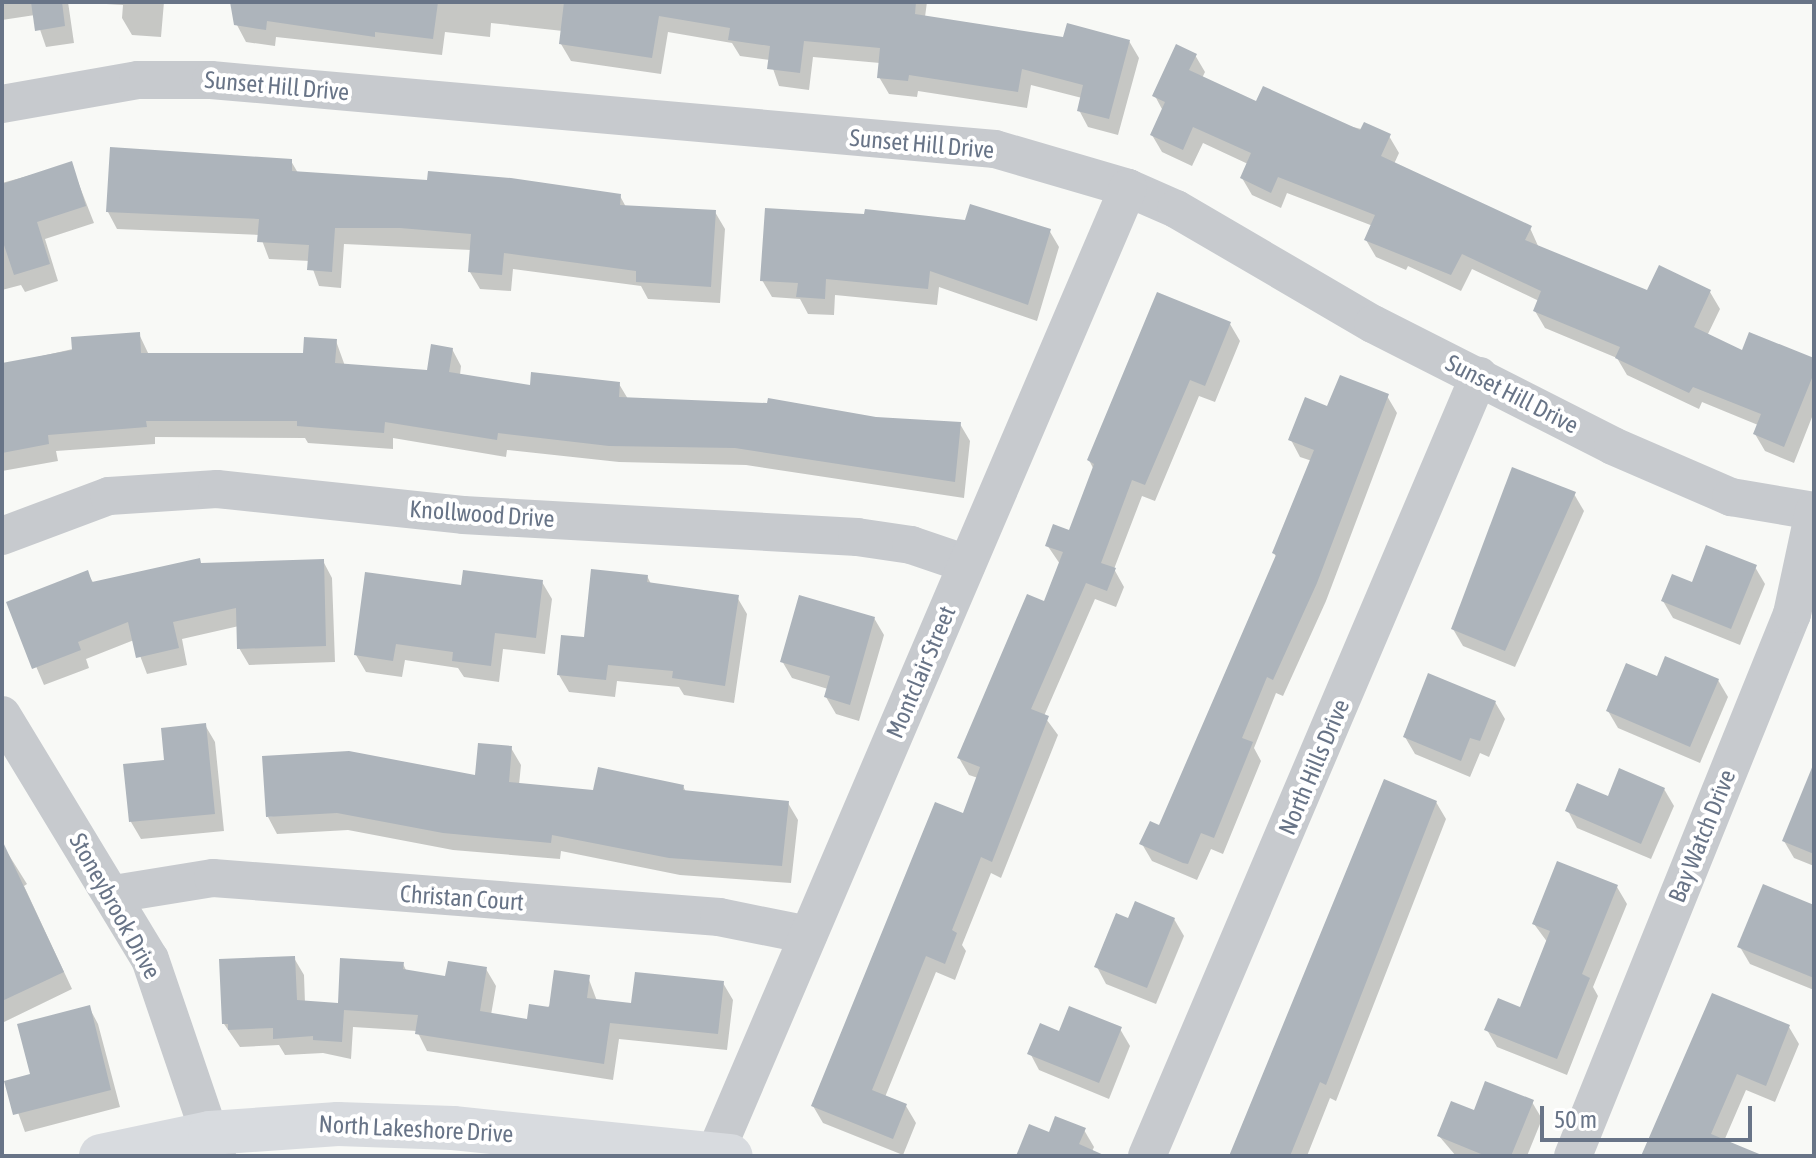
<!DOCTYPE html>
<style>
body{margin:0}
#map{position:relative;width:1816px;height:1158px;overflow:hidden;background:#f8f9f6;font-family:"Asap Condensed",sans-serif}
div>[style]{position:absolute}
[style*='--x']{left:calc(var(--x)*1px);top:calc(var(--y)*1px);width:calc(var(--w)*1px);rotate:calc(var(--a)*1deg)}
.shadow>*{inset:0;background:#0003}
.building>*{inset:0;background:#adb4bb}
.minor>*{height:38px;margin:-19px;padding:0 19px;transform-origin:19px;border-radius:19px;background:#c7cace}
.major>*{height:44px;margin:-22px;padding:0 22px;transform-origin:22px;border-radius:22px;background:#d8dbdf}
span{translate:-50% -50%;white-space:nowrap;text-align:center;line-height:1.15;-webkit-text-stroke:8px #fff;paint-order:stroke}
.street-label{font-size:24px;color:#687487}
.frame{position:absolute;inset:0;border:4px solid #687487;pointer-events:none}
.scale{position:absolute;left:1540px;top:1106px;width:212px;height:36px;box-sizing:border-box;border:4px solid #687487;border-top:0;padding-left:10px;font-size:24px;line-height:28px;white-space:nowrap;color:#687487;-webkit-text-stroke:6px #fff;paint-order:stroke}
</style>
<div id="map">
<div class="shadow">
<i style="clip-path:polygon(2px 2px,68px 2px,74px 43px,46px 47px,35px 15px,2px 20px)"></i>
<i style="clip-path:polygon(72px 2px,164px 2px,161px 37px,132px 35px,122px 18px,123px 5px)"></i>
<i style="clip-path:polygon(240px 2px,927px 2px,925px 17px,1065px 39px,1129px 41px,1139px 58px,1118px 135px,1088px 127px,1079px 110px,1082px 98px,1031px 85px,1027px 108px,918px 91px,917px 97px,889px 94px,879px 77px,880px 63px,813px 57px,809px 90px,779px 86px,770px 60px,740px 56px,732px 43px,668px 32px,661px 74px,571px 61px,561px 44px,563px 31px,491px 23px,490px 37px,445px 32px,442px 55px,276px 37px,275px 46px,246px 42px,237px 25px)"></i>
<i style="clip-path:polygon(1195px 55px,1205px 72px,1202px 78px,1257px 103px,1389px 136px,1399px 153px,1394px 164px,1530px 228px,1539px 248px,1648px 293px,1710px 292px,1720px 309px,1707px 336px,1743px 353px,1814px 360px,1814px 412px,1794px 463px,1765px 451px,1755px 434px,1758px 425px,1702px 402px,1699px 409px,1627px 375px,1617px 358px,1545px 328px,1535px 311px,1539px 301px,1472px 269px,1461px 291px,1408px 266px,1406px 270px,1376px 257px,1366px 240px,1373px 226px,1287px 193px,1281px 208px,1252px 195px,1242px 178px,1248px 164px,1203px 143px,1192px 166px,1162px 152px,1152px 135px,1163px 111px,1155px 96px)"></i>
<i style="clip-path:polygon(291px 161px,298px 173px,620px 196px,626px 207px,715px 212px,725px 229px,720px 303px,648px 299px,641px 286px,513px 269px,511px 291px,480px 289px,470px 272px,471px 250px,344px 244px,341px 288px,319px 286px,310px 261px,269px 259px,260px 235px,117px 229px,108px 212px)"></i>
<i style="clip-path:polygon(71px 164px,94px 223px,45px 239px,58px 281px,25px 292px,21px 285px,2px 290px,2px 183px)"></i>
<i style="clip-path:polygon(1049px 230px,1059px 247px,1037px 321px,939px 287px,937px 305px,835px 295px,834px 315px,808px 314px,800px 299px,772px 297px,762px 280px)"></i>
<i style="clip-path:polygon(1230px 324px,1240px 341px,1215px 402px,1199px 396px,1155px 501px,1142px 496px,1114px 569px,1124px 587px,1116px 607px,1095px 599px,1044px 716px,1058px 735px,1001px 878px,991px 873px,962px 945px,966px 951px,955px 980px,936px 972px,885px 1097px,906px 1106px,916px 1123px,903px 1155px,823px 1123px,813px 1106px,964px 816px,978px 778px,969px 775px,959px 758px,1045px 604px,1060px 564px,1047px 545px,1070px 532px,1094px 470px,1089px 460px)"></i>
<i style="clip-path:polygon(139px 334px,149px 355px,304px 355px,336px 341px,345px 366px,428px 372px,452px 349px,461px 366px,460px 375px,532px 387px,619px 384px,628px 399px,960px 424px,970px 441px,964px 498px,746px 465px,619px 462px,507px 450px,506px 457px,393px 438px,393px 449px,308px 443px,305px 438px,155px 437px,155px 444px,56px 451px,58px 461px,2px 471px,2px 365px)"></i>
<i style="clip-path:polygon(1387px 396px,1397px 413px,1326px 601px,1283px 696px,1276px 693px,1254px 748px,1261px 761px,1223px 854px,1211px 849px,1197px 880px,1152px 861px,1142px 844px,1160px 828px,1277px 558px,1274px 553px,1312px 461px,1300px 457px,1291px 440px,1328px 408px)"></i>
<i style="clip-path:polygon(1574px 494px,1584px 511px,1515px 667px,1463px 646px,1453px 629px)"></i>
<i style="clip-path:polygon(323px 561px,332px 578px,335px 662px,249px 665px,239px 648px,239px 626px,182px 639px,187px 665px,147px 674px,134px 640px,86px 659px,89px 668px,44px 685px,9px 603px,87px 572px,94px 584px,202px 565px)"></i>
<i style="clip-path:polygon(1755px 567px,1765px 584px,1740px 645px,1673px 618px,1663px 601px,1693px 584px)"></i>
<i style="clip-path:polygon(647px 576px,651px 584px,737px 597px,747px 614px,734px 703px,684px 695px,679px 687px,617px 681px,615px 697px,569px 692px,559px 675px)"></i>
<i style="clip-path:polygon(542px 582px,552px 599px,545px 654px,503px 649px,499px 682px,464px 677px,458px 668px,405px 660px,402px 677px,366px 672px,356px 655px,463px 587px)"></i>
<i style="clip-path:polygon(874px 618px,884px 635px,859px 721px,836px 714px,826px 697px,828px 689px,792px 678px,782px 661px)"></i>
<i style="clip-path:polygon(1658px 679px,1718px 680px,1728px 697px,1700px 763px,1618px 728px,1608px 711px)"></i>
<i style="clip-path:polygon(1495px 702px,1505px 719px,1489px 757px,1480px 753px,1470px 777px,1415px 754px,1405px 737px)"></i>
<i style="clip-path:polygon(205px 725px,215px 742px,224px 831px,141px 839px,131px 822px,125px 765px,167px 762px)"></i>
<i style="clip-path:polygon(511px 748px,521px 765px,519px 785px,595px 792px,683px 786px,686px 792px,788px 803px,798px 820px,791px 883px,680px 875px,561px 851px,560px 859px,453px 850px,348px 830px,277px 834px,268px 817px,477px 777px)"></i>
<i style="clip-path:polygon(1814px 781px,1814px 866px,1794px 858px,1784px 841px)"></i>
<i style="clip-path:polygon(1664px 789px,1674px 806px,1651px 859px,1577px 828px,1568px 811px)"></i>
<i style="clip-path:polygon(1436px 802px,1446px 819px,1336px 1101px,1330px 1098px,1307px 1156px,1232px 1156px)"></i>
<i style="clip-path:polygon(2px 844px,27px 884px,24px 886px,72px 989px,2px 1023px)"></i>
<i style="clip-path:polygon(1617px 887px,1627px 904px,1593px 987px,1598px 996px,1567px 1075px,1497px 1047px,1487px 1030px,1521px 1009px,1548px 943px,1534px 924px)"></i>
<i style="clip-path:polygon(1814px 907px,1814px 990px,1750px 964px,1740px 947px)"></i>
<i style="clip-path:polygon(1174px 919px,1184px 936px,1156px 1004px,1106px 984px,1097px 967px,1129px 921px)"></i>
<i style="clip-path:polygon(294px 958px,304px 975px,305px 1003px,339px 1005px,403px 964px,407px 972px,447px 978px,486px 969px,496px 986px,491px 1015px,529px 1021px,588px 977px,597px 1001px,633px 1006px,723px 983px,733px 1000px,727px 1050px,619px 1039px,613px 1080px,427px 1051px,417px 1031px,353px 1027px,351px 1059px,323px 1053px,285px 1055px,279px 1045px,240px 1047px,224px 1024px)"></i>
<i style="clip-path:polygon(89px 1007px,98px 1024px,120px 1107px,25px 1132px,7px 1082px,32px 1076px)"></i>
<i style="clip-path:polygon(1789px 1027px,1799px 1044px,1775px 1102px,1746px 1090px,1724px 1141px,1748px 1156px,1643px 1156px)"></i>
<i style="clip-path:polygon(1120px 1029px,1130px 1046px,1109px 1099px,1039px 1070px,1030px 1053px)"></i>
<i style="clip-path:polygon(1532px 1102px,1542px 1119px,1527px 1156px,1456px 1156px,1439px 1136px)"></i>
<i style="clip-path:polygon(1084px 1130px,1094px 1147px,1090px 1156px,1018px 1156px,1050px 1135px)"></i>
</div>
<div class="building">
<i style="clip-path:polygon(31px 2px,62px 2px,65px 26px,35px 31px)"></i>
<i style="clip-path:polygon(230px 2px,438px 2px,433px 39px,375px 32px,375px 37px,267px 21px,266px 30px,234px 25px)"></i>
<i style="clip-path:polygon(564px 2px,916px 2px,915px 14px,1063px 37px,1067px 23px,1130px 40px,1109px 119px,1077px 111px,1083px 85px,1022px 69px,1018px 92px,909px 75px,908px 81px,877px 78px,880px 48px,804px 41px,800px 73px,767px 69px,770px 46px,728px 40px,730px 28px,659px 16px,652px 58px,559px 44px)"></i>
<i style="clip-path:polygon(1176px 44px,1197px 54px,1189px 70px,1256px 101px,1263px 86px,1360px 130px,1364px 122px,1391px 134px,1381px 156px,1532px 226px,1525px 240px,1647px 290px,1659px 265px,1711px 290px,1694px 327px,1742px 350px,1749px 332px,1814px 358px,1814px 373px,1784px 447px,1753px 434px,1761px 414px,1693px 387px,1689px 393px,1615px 358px,1620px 347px,1533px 311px,1541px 291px,1462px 254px,1451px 275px,1364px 240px,1375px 215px,1278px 177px,1271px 193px,1240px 178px,1251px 153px,1193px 127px,1183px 150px,1150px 135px,1165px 102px,1152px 96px)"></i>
<i style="clip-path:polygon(110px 147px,292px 159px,292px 171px,427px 180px,428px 171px,511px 178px,621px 194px,620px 205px,716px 210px,711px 287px,636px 282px,636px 271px,504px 253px,502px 275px,468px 272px,471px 234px,400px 228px,335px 228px,332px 272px,307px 270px,309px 245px,257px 242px,259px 219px,106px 212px)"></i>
<i style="clip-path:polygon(72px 161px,86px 206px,37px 222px,50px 264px,14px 275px,2px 239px,2px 184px)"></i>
<i style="clip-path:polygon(970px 204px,1051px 229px,1028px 305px,930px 271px,928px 289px,826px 279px,825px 299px,796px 297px,798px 283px,760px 281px,765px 208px,864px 214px,865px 209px,965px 220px)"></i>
<i style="clip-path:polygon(1157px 292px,1231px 322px,1205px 386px,1190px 380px,1145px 485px,1132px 480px,1101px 563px,1116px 568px,1107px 591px,1086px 583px,1031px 709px,1049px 716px,992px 862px,981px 857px,952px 930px,957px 933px,945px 964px,926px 956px,872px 1090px,907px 1104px,893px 1139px,811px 1106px,935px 802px,963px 813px,980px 767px,957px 758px,1027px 594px,1044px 601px,1063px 552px,1045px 546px,1053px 524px,1069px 530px,1094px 464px,1087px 460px)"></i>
<i style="clip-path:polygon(140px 332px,141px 353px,303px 353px,304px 337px,337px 339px,335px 363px,427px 370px,431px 344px,453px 348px,449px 372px,530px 385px,531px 372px,620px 382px,619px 397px,767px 403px,768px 398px,876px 417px,961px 422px,955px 482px,735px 448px,609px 446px,498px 433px,497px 440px,385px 422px,384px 433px,297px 426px,297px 421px,146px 421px,147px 427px,48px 435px,49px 444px,2px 453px,2px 363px,72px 350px,71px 337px)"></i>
<i style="clip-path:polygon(1340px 375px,1389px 394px,1317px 583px,1273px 680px,1267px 677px,1242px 738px,1253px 742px,1214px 838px,1201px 833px,1188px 864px,1183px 863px,1139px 844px,1150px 821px,1159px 825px,1276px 555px,1272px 553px,1314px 450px,1288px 440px,1305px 397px,1327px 406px)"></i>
<i style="clip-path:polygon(1512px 467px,1576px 492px,1505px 651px,1451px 629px)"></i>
<i style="clip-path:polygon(1706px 545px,1757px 565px,1731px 629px,1661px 601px,1672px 574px,1692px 582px)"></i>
<i style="clip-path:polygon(200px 558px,201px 563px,324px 559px,326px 646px,237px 649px,236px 608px,173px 622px,179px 648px,136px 658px,128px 622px,78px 642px,81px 650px,32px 669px,6px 602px,88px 570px,92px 582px)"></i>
<i style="clip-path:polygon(591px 569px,648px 575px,647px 582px,739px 595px,725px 686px,672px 678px,673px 671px,608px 665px,606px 680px,557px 675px,561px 635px,584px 637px)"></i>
<i style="clip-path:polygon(463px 570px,543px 580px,536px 638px,495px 633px,491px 666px,452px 661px,453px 652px,396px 644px,393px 661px,354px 655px,365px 572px,461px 585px)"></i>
<i style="clip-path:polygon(799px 595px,875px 617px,850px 705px,824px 697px,830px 676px,780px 662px)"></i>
<i style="clip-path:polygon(1665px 656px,1719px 679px,1690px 747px,1606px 711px,1626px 663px,1657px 676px)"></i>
<i style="clip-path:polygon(1428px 673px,1496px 701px,1480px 741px,1470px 738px,1461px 761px,1403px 737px)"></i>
<i style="clip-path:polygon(206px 723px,215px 814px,129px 822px,123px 764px,164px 760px,161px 728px)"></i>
<i style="clip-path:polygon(478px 743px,512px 746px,509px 782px,593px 790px,598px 767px,684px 785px,683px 790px,789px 801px,782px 866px,669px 858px,552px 835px,551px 843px,443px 833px,337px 813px,266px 817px,262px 756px,349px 751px,475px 775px)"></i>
<i style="clip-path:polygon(1813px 765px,1814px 765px,1814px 854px,1782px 841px)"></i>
<i style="clip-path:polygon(1619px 768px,1665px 788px,1641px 844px,1565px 811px,1577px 783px,1608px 796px)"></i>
<i style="clip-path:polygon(1384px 779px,1437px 801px,1326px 1085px,1320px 1082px,1290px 1156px,1229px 1156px)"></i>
<i style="clip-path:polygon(2px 840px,64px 972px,2px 1001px)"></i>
<i style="clip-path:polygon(1557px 861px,1618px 885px,1582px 974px,1590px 978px,1557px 1059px,1484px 1030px,1498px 998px,1520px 1007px,1550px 931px,1532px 924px)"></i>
<i style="clip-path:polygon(1763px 884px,1814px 905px,1814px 978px,1737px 947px)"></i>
<i style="clip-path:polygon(1135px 901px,1175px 918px,1147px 988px,1094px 967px,1116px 913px,1128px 918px)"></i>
<i style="clip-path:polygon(295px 956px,297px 1000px,338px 1003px,340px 958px,404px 962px,403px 969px,445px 976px,448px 961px,487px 967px,480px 1011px,527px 1019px,529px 1004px,549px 1007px,554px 970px,590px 975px,587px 998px,631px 1003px,635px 972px,724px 981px,718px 1034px,610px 1023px,604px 1064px,415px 1034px,418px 1015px,344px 1010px,342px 1042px,313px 1040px,313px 1036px,273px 1039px,273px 1028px,228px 1030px,228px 1024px,222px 1024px,219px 959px)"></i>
<i style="clip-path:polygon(1712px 993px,1790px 1025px,1766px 1086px,1737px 1074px,1711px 1134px,1764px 1156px,1641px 1156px)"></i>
<i style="clip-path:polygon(90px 1005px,111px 1090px,13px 1115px,4px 1081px,30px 1074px,17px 1024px)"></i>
<i style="clip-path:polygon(1069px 1006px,1122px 1027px,1099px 1083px,1027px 1054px,1040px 1023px,1059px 1031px)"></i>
<i style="clip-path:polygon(1485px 1081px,1534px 1100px,1511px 1156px,1486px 1156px,1437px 1136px,1451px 1101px,1474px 1110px)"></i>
<i style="clip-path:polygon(1055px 1116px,1086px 1128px,1079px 1144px,1106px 1156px,1016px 1156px,1029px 1124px,1049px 1132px)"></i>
</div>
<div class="minor">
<i style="--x:2;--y:104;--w:138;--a:-10"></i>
<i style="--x:138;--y:80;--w:73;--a:0"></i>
<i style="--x:211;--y:80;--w:787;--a:5.03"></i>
<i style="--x:995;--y:149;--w:139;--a:16.3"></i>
<i style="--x:1128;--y:188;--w:52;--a:23.6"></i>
<i style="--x:1176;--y:209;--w:228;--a:30.3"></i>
<i style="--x:1373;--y:324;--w:269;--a:26.9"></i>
<i style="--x:1613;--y:446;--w:129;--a:23.4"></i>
<i style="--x:1731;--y:497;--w:84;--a:9.6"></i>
<i style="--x:2;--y:536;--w:114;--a:-20.5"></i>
<i style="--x:109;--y:496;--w:108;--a:-3.7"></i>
<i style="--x:217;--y:489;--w:247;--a:6"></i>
<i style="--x:463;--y:515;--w:395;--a:3.2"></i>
<i style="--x:857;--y:537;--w:55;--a:8.4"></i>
<i style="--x:911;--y:545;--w:59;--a:18.7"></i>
<i style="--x:2;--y:715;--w:285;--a:58.8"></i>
<i style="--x:150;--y:959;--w:208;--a:71.2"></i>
<i style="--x:114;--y:894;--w:100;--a:-9.2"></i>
<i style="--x:213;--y:878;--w:508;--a:4.41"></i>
<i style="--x:719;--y:917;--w:91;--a:11.4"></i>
<i style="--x:714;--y:1156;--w:1053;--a:-66.84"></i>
<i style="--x:1147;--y:1156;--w:848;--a:-66.94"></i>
<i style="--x:1573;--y:1156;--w:585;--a:-68"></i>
<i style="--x:1792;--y:614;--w:105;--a:-77.9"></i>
</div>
<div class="major">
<i style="--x:101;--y:1156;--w:111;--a:-11.9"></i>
<i style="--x:210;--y:1133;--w:128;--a:-4"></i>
<i style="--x:338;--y:1124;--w:115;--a:2"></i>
<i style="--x:453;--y:1128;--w:279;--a:5.8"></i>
</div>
<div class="street-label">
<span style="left:277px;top:86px;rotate:5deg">Sunset Hill Drive</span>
<span style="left:922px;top:144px;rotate:5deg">Sunset Hill Drive</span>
<span style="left:1512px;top:394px;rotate:27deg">Sunset Hill Drive</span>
<span style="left:482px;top:514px;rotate:4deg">Knollwood Drive</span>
<span style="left:921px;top:672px;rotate:-67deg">Montclair Street</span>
<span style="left:1314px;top:767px;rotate:-67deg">North Hills Drive</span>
<span style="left:1702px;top:836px;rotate:-68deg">Bay Watch Drive</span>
<span style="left:462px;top:898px;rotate:4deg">Christan Court</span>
<span style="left:115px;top:906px;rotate:61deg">Stoneybrook Drive</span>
<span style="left:416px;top:1129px;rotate:3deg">North Lakeshore Drive</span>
</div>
<div class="frame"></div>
<div class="scale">50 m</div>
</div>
